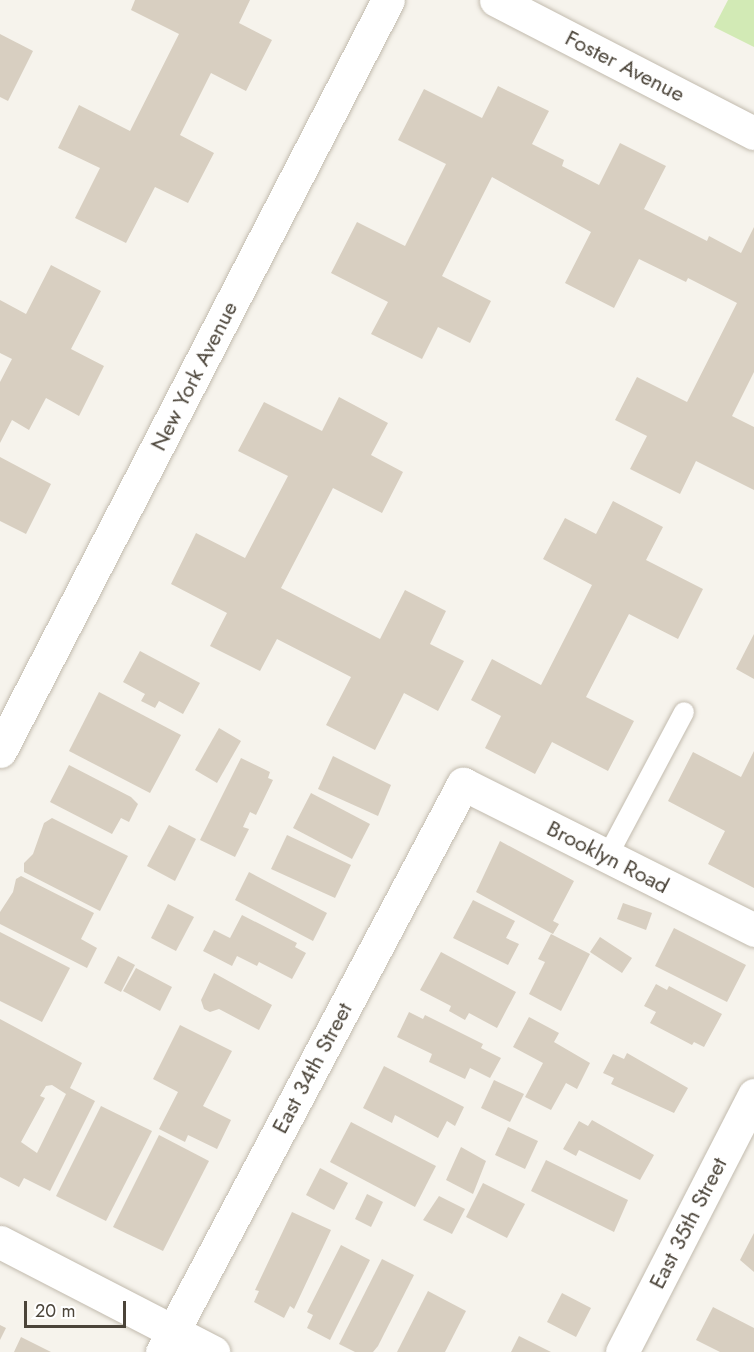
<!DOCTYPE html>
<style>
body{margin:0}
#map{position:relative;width:754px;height:1352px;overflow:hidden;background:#f6f3ec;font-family:Jost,sans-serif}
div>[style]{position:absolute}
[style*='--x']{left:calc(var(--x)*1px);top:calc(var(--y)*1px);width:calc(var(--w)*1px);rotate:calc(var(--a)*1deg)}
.green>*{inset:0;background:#d2eab5}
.building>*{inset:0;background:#d8cfc1}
.roads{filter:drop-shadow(0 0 2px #c2bbae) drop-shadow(0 0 2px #c2bbae)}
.service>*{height:20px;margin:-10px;padding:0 10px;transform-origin:10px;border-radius:10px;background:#fff}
.minor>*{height:33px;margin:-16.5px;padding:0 16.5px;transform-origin:16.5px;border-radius:16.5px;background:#fff}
span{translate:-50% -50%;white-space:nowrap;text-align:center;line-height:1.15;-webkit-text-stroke:4.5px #fff;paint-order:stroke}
.street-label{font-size:22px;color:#4b4439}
.scale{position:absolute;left:24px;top:1301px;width:102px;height:27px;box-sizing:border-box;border:3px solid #4b4439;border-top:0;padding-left:8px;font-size:18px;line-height:21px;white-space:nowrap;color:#4b4439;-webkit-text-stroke:4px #fff;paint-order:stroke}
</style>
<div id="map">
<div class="green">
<i style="clip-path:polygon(728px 0,754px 0,754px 47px,714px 27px)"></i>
</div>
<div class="building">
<i style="clip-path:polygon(135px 0,250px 0,239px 23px,272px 40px,246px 91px,211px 73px,180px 135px,214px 153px,188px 203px,155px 187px,126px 243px,75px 218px,100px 168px,58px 148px,79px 105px,130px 131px,179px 34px,131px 10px)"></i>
<i style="clip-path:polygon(0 34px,33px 51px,8px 101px,0 97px)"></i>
<i style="clip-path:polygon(498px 86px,549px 111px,532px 144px,564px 160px,562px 166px,599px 185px,620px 143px,666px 166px,644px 209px,707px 241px,709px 236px,741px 253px,754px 227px,754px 372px,732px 416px,754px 427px,754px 490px,696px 461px,680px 494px,630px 469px,647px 436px,615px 420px,637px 377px,687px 402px,737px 303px,688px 278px,686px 282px,639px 259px,614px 308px,565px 283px,591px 232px,492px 177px,442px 276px,491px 301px,470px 343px,438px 327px,422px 359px,371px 334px,388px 302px,331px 273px,357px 222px,405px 246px,446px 164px,398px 140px,424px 89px,482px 118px)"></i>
<i style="clip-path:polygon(51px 265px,101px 291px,71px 349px,104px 366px,79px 416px,46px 398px,29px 430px,12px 420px,0 443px,0 382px,12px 359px,0 353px,0 300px,26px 314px)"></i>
<i style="clip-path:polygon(339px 397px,388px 423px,371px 455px,403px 472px,382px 513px,333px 488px,281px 588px,380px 639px,405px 590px,446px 611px,430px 644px,464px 661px,438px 711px,404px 693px,375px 750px,326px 725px,351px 677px,277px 639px,260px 671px,210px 646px,227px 613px,171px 584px,196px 533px,245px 558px,288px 476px,238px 451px,264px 402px,322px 431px)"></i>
<i style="clip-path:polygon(0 457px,51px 484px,26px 534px,0 521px)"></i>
<i style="clip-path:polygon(613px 501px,663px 527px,646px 560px,703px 589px,678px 639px,629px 614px,586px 697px,634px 721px,608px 771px,552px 742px,535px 774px,485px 748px,501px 716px,471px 700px,492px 659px,541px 685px,592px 585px,543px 559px,565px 518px,596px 534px)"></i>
<i style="clip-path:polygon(754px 634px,754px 679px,736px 669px)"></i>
<i style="clip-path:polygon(140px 651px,200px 683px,183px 714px,159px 701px,155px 708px,141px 701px,145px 694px,123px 682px)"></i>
<i style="clip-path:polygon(99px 692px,181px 735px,150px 793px,69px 751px)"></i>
<i style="clip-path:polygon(219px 728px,241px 741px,217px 783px,195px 770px)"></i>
<i style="clip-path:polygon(754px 751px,754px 888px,708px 864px,725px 831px,668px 801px,693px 752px,741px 777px)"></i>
<i style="clip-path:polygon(333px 756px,391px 785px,378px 816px,318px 789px)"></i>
<i style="clip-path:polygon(241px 758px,270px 772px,268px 778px,273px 780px,256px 815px,250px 812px,243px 827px,249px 829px,235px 857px,200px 840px)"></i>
<i style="clip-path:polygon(69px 765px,131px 797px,138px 804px,129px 822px,121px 818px,112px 834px,50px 802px)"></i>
<i style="clip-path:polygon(311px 793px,370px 824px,352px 859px,293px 828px)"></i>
<i style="clip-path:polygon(52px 818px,128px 856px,100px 911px,24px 872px,24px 863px,33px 854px,44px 823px)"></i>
<i style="clip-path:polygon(169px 825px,196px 839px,175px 881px,147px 866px)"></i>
<i style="clip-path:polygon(287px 835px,351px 865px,335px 898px,271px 869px)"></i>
<i style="clip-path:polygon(500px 841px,574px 881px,553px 921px,559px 924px,553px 934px,476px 892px)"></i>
<i style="clip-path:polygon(249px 872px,327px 913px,313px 941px,235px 900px)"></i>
<i style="clip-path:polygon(21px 876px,94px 913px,81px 939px,97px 948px,87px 968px,0 924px,0 912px,13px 892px,16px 879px)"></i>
<i style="clip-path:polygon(473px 900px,515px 921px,506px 938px,519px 944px,508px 965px,453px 938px)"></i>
<i style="clip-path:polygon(623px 903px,652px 913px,646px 930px,617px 919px)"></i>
<i style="clip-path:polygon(168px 904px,194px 917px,176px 951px,151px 938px)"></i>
<i style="clip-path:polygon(242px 915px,297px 943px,295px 947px,306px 953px,292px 979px,259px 962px,257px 966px,237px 956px,232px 966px,203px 951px,214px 930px,230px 938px)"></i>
<i style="clip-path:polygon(674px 928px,746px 965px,727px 1002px,655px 966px)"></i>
<i style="clip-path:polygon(0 932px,70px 968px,42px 1022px,0 1001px)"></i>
<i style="clip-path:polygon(551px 934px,590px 954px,561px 1011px,529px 994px,545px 962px,538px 959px)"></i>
<i style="clip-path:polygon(600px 937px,632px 958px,622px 973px,590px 952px)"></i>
<i style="clip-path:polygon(441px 952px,516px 992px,497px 1028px,469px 1013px,465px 1020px,449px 1011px,451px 1006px,420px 990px)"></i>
<i style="clip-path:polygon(118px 956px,135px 965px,121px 992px,104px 983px)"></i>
<i style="clip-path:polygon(136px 968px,172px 987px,160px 1011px,123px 991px)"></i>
<i style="clip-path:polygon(214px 973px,272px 1005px,259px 1030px,219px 1009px,210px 1012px,204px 1009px,201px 1000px)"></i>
<i style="clip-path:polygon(656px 984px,667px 990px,669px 986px,722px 1014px,704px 1047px,694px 1042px,692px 1045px,650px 1023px,656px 1012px,644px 1006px)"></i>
<i style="clip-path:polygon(409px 1012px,423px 1019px,425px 1015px,483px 1044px,481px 1048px,501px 1058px,490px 1078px,470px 1068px,465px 1079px,429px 1062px,432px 1054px,397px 1037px)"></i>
<i style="clip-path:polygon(529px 1017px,559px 1033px,554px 1042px,590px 1063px,577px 1089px,566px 1083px,551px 1110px,525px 1097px,543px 1063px,513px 1047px)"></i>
<i style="clip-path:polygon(evenodd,0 1019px,82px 1063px,70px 1088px,95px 1101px,50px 1191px,24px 1178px,19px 1187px,0 1177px,0 1019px,52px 1085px,66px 1094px,37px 1153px,21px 1142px,45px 1098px,40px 1096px,46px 1086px,52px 1085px)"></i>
<i style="clip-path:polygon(180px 1025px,232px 1051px,203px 1106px,231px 1120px,217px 1149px,188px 1135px,185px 1142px,159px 1129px,178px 1092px,153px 1079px)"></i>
<i style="clip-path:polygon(627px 1053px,688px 1088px,674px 1113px,611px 1084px,614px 1078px,603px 1073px,613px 1054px,624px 1059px)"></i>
<i style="clip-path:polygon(384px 1066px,464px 1107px,455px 1126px,447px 1121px,438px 1138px,395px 1115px,392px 1123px,363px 1108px)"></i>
<i style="clip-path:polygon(494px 1080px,524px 1094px,510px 1122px,481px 1108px)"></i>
<i style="clip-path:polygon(101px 1106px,152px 1131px,106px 1221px,56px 1196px)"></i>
<i style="clip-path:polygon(592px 1120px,654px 1155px,640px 1180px,579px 1150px,576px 1156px,563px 1149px,579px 1121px,588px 1126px)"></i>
<i style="clip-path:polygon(351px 1122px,436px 1166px,415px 1207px,330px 1162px)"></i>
<i style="clip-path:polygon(508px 1127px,538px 1141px,525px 1169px,495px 1155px)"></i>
<i style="clip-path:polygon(159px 1135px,209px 1161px,163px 1251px,113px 1227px)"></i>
<i style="clip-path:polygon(461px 1147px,486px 1161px,473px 1194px,446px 1180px)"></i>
<i style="clip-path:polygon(546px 1160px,628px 1200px,614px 1232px,531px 1191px)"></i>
<i style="clip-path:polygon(320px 1168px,348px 1183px,334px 1210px,306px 1195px)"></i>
<i style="clip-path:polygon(483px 1183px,525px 1204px,507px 1238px,466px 1217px)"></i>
<i style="clip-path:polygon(367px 1194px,383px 1202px,371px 1227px,355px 1219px)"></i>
<i style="clip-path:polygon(439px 1196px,465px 1209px,452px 1234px,423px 1220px)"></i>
<i style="clip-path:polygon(292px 1212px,331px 1230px,294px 1309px,290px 1306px,284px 1318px,254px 1302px,259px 1291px,255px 1290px)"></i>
<i style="clip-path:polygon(754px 1233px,754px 1272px,740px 1260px)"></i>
<i style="clip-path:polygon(341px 1245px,370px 1260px,330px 1340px,307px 1328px,313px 1315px,307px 1312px)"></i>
<i style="clip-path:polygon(382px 1259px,414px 1275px,378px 1346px,373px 1352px,355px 1352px,339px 1344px)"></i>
<i style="clip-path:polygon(428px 1291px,466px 1311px,445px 1352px,397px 1352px)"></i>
<i style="clip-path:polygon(562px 1293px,591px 1308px,576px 1337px,547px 1322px)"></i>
<i style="clip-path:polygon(713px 1307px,754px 1328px,754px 1352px,720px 1352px,696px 1340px)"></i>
<i style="clip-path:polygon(0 1325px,6px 1328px,0 1340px)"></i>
<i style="clip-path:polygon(519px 1336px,551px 1352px,511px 1352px)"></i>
<i style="clip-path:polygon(21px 1337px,51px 1352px,14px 1352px)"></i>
</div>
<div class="roads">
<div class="service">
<i style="--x:607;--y:857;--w:164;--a:-62"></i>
</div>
<div class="minor">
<i style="--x:496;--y:0;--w:290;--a:27.3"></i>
<i style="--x:0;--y:751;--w:845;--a:-62.68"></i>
<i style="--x:0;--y:1242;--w:240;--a:27.3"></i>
<i style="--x:162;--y:1352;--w:643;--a:-62.08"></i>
<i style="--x:463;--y:784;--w:326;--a:26.6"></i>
<i style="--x:622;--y:1352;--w:289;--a:-62.8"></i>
</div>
</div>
<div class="street-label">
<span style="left:625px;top:66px;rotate:27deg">Foster Avenue</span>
<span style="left:194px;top:376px;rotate:-63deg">New York Avenue</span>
<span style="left:608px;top:857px;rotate:27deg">Brooklyn Road</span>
<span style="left:312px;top:1068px;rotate:-62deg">East 34th Street</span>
<span style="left:688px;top:1223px;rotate:-63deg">East 35th Street</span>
</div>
<div class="scale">20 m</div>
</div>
